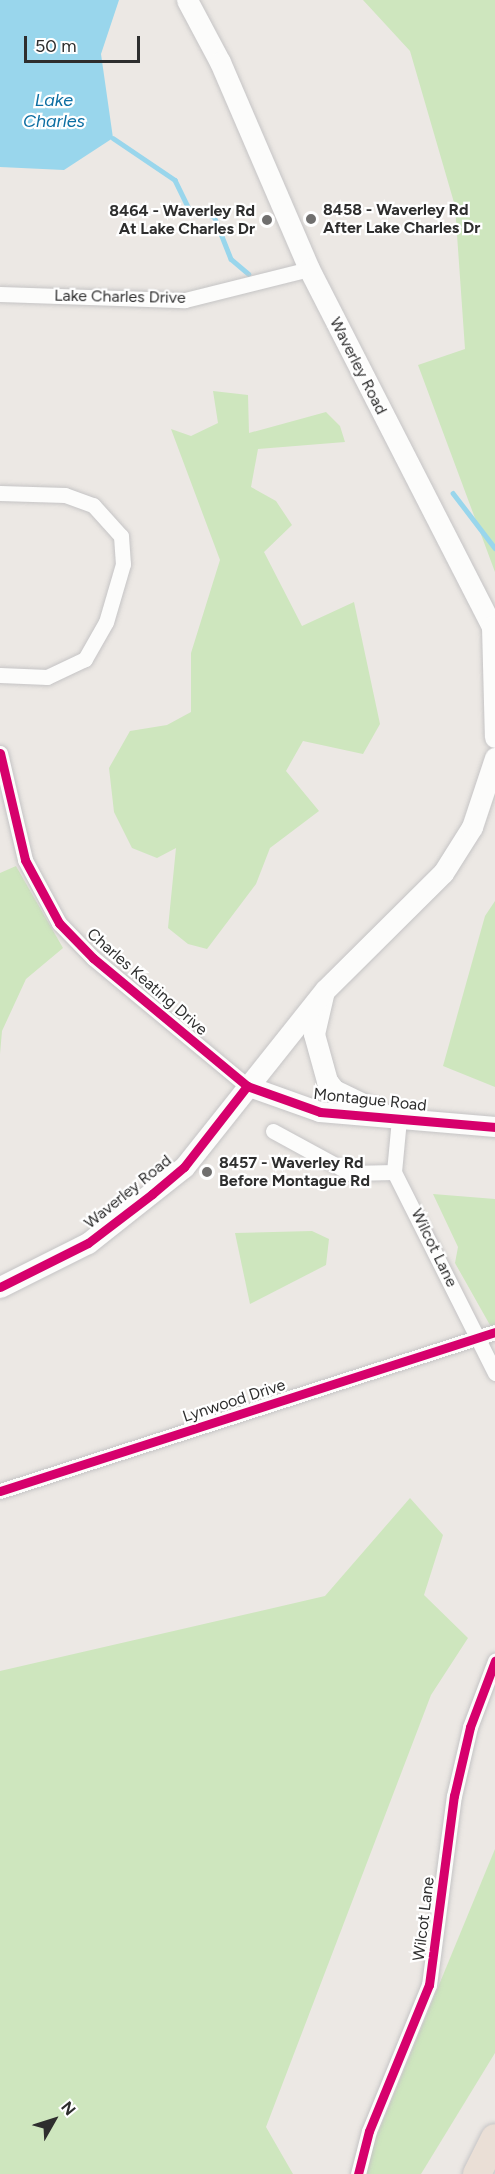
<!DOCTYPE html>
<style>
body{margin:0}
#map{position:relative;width:495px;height:2174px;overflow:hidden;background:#ece8e4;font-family:Figtree,sans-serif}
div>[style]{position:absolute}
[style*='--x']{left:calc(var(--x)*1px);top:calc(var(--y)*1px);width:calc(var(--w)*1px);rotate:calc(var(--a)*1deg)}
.green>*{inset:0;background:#cee6be}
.water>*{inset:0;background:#99d6ec}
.stream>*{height:4.5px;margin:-2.25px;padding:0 2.25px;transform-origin:2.25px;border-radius:2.25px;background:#99d6ec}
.roads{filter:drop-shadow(0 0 2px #c5c4c5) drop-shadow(0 0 2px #c5c4c5)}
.minor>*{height:15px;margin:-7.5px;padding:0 7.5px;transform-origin:7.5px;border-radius:7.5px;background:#fcfcfb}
.tertiary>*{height:20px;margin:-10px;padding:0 10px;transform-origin:10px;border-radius:10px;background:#fcfcfb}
.secondary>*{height:21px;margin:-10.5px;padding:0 10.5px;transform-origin:10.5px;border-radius:10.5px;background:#fcfcfb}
.motorway>*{height:28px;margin:-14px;padding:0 14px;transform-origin:14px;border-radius:14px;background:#eadfd6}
.cycleway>*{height:9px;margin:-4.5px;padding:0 4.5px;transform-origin:4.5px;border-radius:4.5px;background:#d6006c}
.dots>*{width:16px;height:16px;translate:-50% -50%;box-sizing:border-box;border:3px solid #fff;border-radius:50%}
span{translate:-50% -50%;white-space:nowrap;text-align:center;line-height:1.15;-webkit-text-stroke:4.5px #fff;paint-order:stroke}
.poi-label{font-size:16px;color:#2e2e2e;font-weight:700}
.left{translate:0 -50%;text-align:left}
.right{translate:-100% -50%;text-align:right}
.street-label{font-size:16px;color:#2e2e2e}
.water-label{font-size:18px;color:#0d6fa3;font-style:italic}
.north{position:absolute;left:24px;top:2090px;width:60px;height:60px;-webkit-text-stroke:4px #fff;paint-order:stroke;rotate:51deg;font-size:16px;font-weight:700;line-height:24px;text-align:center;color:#2e2e2e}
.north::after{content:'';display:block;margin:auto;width:21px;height:27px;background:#2e2e2e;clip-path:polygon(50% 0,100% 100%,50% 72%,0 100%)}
.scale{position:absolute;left:24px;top:36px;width:116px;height:27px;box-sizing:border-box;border:3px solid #2e2e2e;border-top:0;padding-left:8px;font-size:18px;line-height:21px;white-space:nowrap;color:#2e2e2e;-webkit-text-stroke:4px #fff;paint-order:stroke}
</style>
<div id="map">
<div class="green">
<i style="clip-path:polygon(363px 0,495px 0,495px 572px,418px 365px,465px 349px,455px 206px,410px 51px)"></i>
<i style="clip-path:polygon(213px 391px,248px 395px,249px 433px,326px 412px,340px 426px,345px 442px,258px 449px,251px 487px,276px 501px,292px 525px,264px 552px,302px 626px,354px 602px,380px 724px,363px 754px,303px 741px,286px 771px,319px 811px,270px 848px,256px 884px,207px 949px,188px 944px,168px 928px,176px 848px,157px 858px,132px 848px,114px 812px,109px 768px,130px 731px,167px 725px,191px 712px,191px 653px,220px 560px,171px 429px,191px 436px,218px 423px)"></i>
<i style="clip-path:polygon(16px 866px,63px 948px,26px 979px,2px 1031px,0 1054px,0 873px)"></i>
<i style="clip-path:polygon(495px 901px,495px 1087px,443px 1066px,485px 916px)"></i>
<i style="clip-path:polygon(433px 1194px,495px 1199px,495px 1334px,455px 1263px,458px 1247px)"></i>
<i style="clip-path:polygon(312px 1231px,329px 1239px,326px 1265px,250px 1304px,235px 1233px)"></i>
<i style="clip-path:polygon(410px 1498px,443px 1535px,424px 1595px,468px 1638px,431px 1695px,266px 2127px,293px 2174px,0 2174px,0 1671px,325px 1596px)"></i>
<i style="clip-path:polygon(495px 1849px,495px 2053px,421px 2174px,361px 2174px)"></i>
</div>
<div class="water">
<i style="clip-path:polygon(0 0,119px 0,101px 54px,113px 138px,64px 170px,0 167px)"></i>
</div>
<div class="stream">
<i style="--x:113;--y:138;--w:75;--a:34.1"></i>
<i style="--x:175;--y:180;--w:34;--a:64"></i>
<i style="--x:190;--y:211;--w:25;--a:12"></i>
<i style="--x:214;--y:216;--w:46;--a:68.4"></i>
<i style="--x:231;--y:259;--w:23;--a:40"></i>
<i style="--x:453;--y:493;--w:69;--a:52.6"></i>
</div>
<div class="roads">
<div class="minor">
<i style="--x:0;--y:294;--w:185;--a:1.9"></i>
<i style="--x:185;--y:300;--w:128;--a:-14"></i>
<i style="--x:0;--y:493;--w:65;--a:1.8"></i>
<i style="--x:65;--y:495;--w:30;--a:20"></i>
<i style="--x:93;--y:505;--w:42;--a:47.9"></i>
<i style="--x:121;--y:536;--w:28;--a:86"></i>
<i style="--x:123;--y:564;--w:60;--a:106.3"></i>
<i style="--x:106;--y:622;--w:43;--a:119.6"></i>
<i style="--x:85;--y:659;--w:42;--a:154.7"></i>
<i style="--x:47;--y:677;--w:47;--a:-177.6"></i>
<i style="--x:0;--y:753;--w:110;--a:76.8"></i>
<i style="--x:25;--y:860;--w:72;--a:61.6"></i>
<i style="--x:59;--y:923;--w:49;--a:45.8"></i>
<i style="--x:93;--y:958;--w:200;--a:39.7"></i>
<i style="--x:399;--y:1119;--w:53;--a:95.4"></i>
<i style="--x:394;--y:1172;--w:225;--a:63.3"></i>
<i style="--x:273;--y:1131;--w:88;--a:28.6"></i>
<i style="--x:350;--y:1173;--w:44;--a:-1.3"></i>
<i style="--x:0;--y:1491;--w:520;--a:-17.81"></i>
<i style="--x:358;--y:2174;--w:44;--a:-75.7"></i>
<i style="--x:369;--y:2131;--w:158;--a:-67.7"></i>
<i style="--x:429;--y:1985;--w:191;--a:-82.5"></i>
<i style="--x:454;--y:1796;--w:71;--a:-76.9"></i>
<i style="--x:470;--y:1727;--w:71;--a:-69.3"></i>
</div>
<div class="tertiary">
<i style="--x:247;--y:1086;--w:77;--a:19.6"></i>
<i style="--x:320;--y:1112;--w:176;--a:4.9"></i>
</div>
<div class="secondary">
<i style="--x:187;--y:0;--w:70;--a:62"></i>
<i style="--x:220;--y:62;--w:225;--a:66.7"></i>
<i style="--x:309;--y:269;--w:401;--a:62.9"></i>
<i style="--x:492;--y:626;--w:111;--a:88.5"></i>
<i style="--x:323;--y:995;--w:40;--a:103"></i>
<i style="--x:314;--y:1034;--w:49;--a:74.5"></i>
<i style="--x:327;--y:1081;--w:11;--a:52"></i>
<i style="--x:334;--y:1090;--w:58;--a:25.7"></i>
<i style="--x:0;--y:1287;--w:98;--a:-26.6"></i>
<i style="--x:88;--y:1243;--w:122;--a:-38.4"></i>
<i style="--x:184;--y:1167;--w:226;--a:-51.5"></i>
<i style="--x:325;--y:990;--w:166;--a:-44.8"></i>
<i style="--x:443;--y:873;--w:54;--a:-57.8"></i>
<i style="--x:472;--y:827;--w:73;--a:-71.6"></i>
</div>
<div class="motorway">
<i style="--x:477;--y:2174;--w:40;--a:-63.4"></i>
</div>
</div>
<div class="cycleway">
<i style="--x:0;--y:753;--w:110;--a:76.8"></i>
<i style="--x:25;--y:860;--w:72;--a:61.6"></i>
<i style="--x:59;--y:923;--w:49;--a:45.8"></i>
<i style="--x:93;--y:958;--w:200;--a:39.7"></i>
<i style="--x:247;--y:1086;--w:77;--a:19.6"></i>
<i style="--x:320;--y:1112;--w:176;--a:4.9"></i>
<i style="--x:0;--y:1287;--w:98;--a:-26.6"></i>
<i style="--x:88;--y:1243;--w:81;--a:-37.4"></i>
<i style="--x:152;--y:1194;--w:42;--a:-40.2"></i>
<i style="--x:184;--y:1167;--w:103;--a:-52.1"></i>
<i style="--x:0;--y:1491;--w:520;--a:-17.81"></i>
<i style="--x:358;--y:2174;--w:44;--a:-75.7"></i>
<i style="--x:369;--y:2131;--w:158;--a:-67.7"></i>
<i style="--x:429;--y:1985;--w:191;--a:-82.5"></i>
<i style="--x:454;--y:1796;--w:71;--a:-76.9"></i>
<i style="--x:470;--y:1727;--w:71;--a:-69.3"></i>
</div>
<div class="dots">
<i style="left:311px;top:219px;background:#706f6e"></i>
<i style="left:267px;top:220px;background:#706f6e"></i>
<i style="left:207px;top:1172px;background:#706f6e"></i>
</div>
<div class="poi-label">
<span class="left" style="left:323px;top:219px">8458 - Waverley Rd<br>After Lake Charles Dr</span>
<span class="right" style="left:255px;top:220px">8464 - Waverley Rd<br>At Lake Charles Dr</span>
<span class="left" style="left:219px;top:1172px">8457 - Waverley Rd<br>Before Montague Rd</span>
</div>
<div class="street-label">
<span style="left:120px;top:297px;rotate:1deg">Lake Charles Drive</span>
<span style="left:358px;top:366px;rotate:63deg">Waverley Road</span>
<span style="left:147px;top:982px;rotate:41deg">Charles Keating Drive</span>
<span style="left:370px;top:1100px;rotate:6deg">Montague Road</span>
<span style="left:128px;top:1192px;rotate:-39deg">Waverley Road</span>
<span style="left:434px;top:1248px;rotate:64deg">Wilcot Lane</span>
<span style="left:234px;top:1401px;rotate:-18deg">Lynwood Drive</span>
<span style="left:424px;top:1919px;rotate:-83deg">Wilcot Lane</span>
</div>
<div class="water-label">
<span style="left:54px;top:111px">Lake<br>Charles</span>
</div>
<div class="north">N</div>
<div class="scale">50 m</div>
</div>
